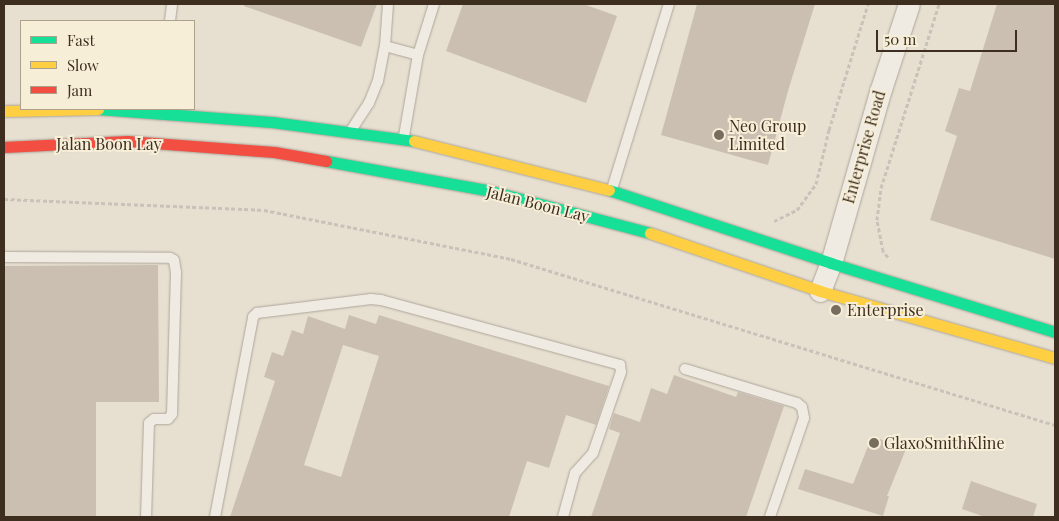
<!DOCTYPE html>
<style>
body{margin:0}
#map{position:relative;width:1059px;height:521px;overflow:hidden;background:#e7e0d1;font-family:"Playfair Display",serif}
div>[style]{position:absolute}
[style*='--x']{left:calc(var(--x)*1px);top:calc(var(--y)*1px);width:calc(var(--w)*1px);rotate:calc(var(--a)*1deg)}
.building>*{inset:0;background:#cbbfb2}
.path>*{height:3px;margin-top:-1.5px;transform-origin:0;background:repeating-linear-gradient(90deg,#c8c2b9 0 4px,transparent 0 6.5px)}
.roads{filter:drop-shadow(0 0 1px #ada599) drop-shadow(0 0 1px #ada599)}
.lane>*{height:10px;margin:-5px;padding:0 5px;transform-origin:5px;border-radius:5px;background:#efebe3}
.street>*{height:21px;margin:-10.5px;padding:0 10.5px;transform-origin:10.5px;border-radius:10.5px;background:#efebe3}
.fast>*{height:11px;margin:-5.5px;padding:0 5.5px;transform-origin:5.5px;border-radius:5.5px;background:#16e098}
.slow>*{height:11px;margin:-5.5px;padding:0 5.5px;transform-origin:5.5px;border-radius:5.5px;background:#ffcf43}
.jam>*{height:11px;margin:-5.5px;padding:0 5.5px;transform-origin:5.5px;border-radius:5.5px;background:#f24e42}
.dots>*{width:14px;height:14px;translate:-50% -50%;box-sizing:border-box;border:2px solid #f7eed8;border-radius:50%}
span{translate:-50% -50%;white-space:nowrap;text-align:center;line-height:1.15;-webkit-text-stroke:4px #f7eed8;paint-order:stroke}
.poi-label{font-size:16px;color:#3d2e20}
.left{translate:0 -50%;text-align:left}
.street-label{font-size:16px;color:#3d2e20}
.frame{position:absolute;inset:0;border:5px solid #3d2e20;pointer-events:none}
.legend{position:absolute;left:20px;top:20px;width:175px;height:90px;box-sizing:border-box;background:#f7eed8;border:1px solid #ada18e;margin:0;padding:6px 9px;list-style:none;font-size:15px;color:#3d2e20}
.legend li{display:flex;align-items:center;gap:10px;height:25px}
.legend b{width:25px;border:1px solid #ada18e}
.scale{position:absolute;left:876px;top:30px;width:141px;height:22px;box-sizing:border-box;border:2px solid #3d2e20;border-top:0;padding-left:6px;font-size:15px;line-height:18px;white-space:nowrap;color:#3d2e20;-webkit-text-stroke:4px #f7eed8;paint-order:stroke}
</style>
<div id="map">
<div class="building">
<i style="clip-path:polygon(244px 4px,377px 4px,361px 47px,244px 6px)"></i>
<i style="clip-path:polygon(463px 4px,583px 4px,617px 16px,586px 103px,446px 51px)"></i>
<i style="clip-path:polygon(697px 4px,815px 4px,788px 91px,768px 165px,661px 135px)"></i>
<i style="clip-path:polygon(997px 4px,1055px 4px,1055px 259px,930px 220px,957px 136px,945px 131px,959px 88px,970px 91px)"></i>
<i style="clip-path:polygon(158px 265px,159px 402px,96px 402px,96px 517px,4px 517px,4px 266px)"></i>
<i style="clip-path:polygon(evenodd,349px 315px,376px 324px,379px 315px,609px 386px,596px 425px,566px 415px,549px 468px,527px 461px,509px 517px,230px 517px,275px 381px,264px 377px,272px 352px,283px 356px,292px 330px,303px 334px,308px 316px,345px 329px,349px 315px,343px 345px,379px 356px,341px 477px,304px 465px,343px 345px)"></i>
<i style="clip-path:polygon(674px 375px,736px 397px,738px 392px,784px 406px,746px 517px,591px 517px,620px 433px,609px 429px,614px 413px,640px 422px,651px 388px,667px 394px)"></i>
<i style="clip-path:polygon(872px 436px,906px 449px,887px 496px,889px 496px,883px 516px,798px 489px,805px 469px,853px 484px)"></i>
<i style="clip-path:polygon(971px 481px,1037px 504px,1033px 517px,985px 517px,962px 509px)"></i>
</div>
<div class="path">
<i style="--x:4;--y:199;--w:260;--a:2.4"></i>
<i style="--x:264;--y:210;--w:252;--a:11.2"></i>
<i style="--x:511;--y:259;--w:569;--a:16.97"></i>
<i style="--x:774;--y:221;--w:25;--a:-26"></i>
<i style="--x:797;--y:210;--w:32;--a:-54"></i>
<i style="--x:816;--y:184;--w:56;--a:-76.5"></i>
<i style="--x:829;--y:130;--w:132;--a:-72.8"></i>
<i style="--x:888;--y:257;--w:8;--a:-130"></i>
<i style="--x:883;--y:251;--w:32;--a:-101"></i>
<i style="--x:877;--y:220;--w:32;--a:-83"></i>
<i style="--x:881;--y:188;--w:193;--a:-72.5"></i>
</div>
<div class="roads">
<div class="lane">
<i style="--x:170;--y:21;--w:17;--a:-83"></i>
<i style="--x:385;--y:46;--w:34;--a:15"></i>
<i style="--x:352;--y:129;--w:31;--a:-57"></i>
<i style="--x:369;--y:103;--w:24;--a:-68"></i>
<i style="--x:378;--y:81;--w:36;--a:-79"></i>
<i style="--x:385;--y:46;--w:42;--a:-85.9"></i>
<i style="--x:404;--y:136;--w:82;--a:-80.2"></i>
<i style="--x:418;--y:55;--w:53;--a:-72.6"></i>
<i style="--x:612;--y:189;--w:194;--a:-72.9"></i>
<i style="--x:4;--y:257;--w:166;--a:0.3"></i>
<i style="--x:170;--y:258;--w:4;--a:27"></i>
<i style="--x:174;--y:260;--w:12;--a:81"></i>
<i style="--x:176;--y:272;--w:142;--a:91.6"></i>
<i style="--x:172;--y:414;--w:6;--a:129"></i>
<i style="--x:168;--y:419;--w:14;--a:180"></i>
<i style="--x:154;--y:419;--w:6;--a:141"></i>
<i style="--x:149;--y:423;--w:94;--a:91.8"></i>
<i style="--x:685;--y:369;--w:117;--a:16.9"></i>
<i style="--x:797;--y:403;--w:6;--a:39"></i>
<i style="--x:802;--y:407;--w:11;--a:80"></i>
<i style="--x:804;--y:418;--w:105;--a:109"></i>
<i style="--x:215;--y:517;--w:204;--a:-79.2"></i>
<i style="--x:253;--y:317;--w:6;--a:-45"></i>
<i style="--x:257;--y:313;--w:115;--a:-7"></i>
<i style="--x:371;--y:299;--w:10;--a:6"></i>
<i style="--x:381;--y:300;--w:248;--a:15.2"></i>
<i style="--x:620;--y:365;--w:7;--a:82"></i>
<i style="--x:621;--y:372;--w:86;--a:109.1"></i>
<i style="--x:593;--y:453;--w:27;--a:132"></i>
<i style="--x:575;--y:473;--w:46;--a:105.3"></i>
</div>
<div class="street">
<i style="--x:820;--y:291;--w:30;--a:-69"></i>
<i style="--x:831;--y:263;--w:181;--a:-74"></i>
<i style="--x:881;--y:89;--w:89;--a:-71.8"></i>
</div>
<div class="fast">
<i style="--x:98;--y:109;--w:174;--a:4.3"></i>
<i style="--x:272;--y:122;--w:143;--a:7.6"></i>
<i style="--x:326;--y:161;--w:168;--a:10.3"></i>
<i style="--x:491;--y:191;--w:164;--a:14.8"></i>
<i style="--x:609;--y:190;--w:234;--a:18.2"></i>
<i style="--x:831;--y:263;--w:234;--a:17.1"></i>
</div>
<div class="slow">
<i style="--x:4;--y:111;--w:94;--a:-1.2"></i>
<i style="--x:414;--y:141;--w:201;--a:14.1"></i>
<i style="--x:650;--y:233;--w:180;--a:18.8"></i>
<i style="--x:820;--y:291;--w:244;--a:15.9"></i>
</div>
<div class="jam">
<i style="--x:4;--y:147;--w:123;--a:-2.8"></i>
<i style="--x:127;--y:141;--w:147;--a:4.3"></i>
<i style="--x:274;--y:152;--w:53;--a:9.8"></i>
</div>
</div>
<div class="dots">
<i style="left:719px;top:135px;background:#786c5e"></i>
<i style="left:836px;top:310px;background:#786c5e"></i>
<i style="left:874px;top:443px;background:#786c5e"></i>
</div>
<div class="poi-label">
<span class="left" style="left:729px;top:135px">Neo Group<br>Limited</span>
<span class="left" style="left:847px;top:310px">Enterprise</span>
<span class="left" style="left:884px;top:443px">GlaxoSmithKline</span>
</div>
<div class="street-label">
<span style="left:109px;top:144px">Jalan Boon Lay</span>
<span style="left:864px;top:147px;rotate:-74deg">Enterprise Road</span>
<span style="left:538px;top:204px;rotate:14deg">Jalan Boon Lay</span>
</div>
<div class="frame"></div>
<ul class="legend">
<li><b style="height:6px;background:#16e098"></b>Fast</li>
<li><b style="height:6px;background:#ffcf43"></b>Slow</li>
<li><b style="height:6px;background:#f24e42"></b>Jam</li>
</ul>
<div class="scale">50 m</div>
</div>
